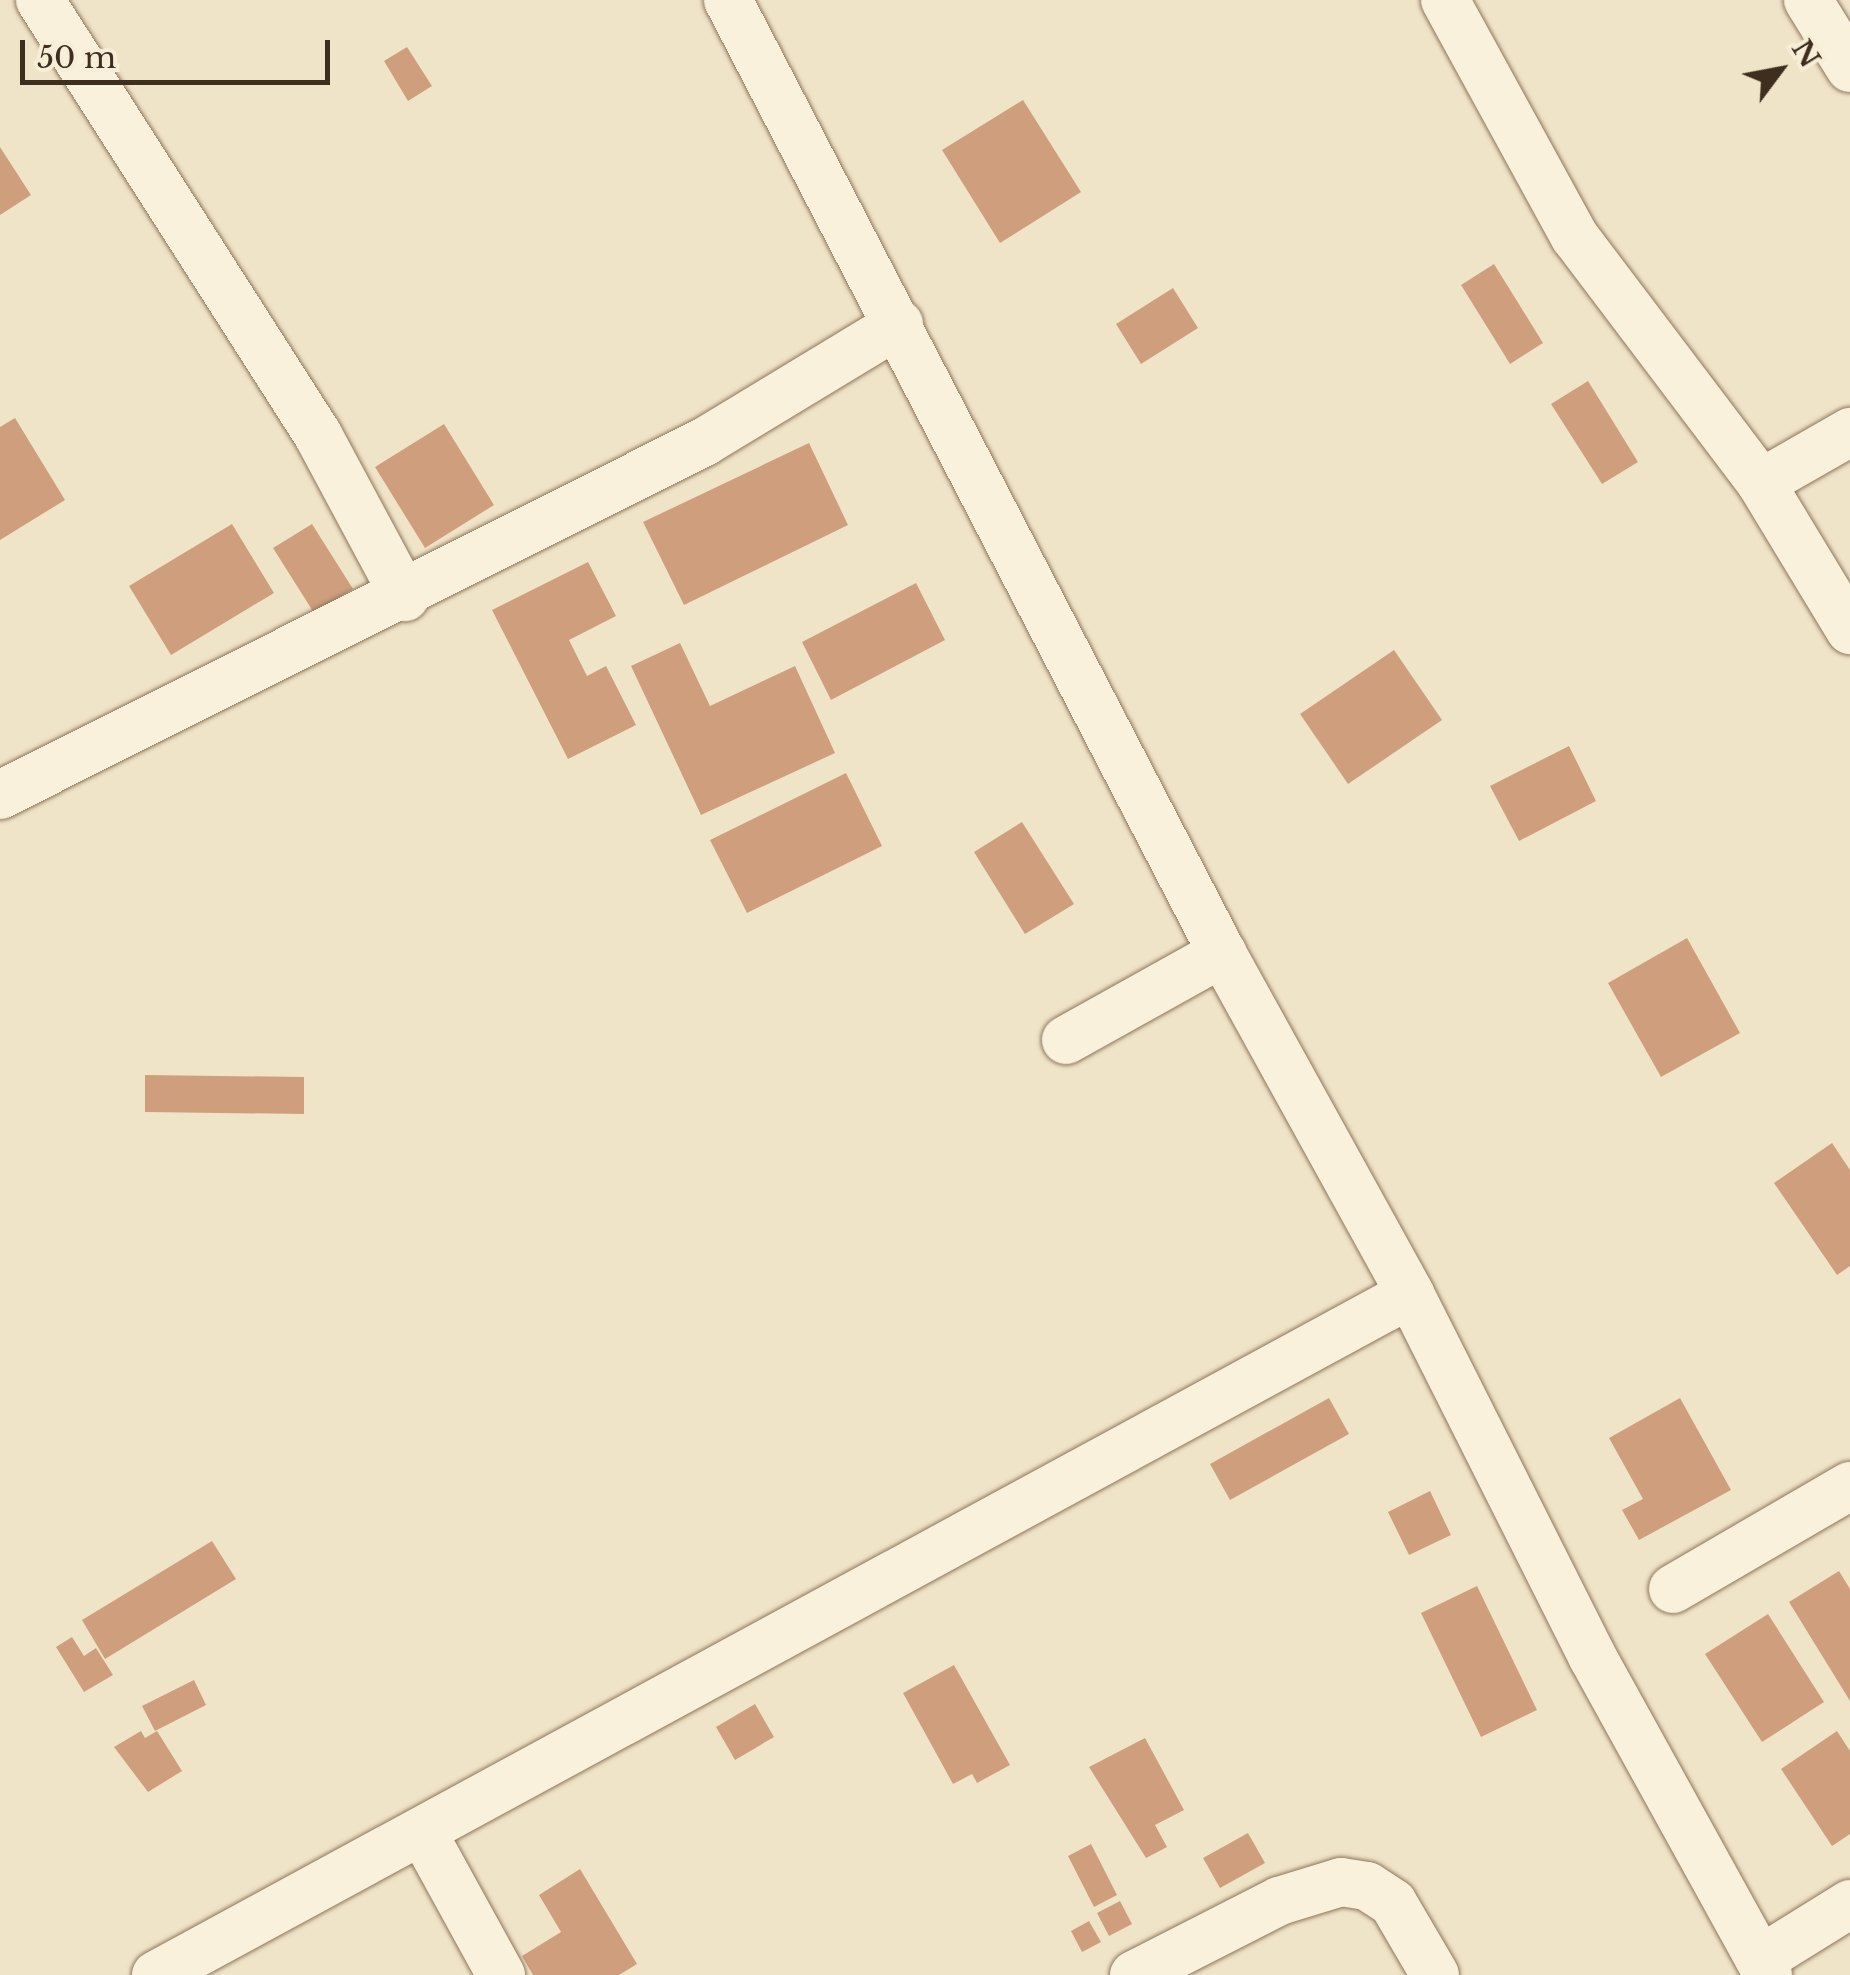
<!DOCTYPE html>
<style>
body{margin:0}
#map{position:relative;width:1850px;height:1975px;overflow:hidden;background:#f0e4c8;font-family:"Libre Baskerville",serif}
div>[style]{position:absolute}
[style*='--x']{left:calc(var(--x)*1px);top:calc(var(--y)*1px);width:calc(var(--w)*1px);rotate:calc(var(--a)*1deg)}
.building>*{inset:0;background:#cf9f7d}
.roads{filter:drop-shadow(0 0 2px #8d765c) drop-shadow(0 0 2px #8d765c)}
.minor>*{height:48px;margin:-24px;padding:0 24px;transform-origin:24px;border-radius:24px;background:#faf1dc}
span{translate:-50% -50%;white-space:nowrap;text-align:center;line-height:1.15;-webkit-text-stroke:10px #f7eed8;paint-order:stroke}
.north{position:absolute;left:1730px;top:20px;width:100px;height:100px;-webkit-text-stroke:8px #f7eed8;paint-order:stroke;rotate:58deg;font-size:28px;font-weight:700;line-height:40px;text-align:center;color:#3d2e20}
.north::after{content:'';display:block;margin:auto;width:35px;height:45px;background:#3d2e20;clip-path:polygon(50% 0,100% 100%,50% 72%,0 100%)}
.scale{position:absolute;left:20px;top:40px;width:310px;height:45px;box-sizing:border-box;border:5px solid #3d2e20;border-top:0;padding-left:12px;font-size:30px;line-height:35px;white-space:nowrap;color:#3d2e20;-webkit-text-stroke:8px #f7eed8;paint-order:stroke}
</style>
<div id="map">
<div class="building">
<i style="clip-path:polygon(407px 47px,432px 86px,408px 101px,384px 61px)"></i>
<i style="clip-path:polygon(1023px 100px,1081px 192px,1000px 243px,942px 150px)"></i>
<i style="clip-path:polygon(0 147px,31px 195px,0 215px)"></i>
<i style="clip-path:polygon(1494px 264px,1543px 343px,1510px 364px,1461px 285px)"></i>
<i style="clip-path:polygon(1173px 288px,1198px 328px,1141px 364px,1116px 324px)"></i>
<i style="clip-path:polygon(1588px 381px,1638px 462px,1602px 484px,1551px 404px)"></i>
<i style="clip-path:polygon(15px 418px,65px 500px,0 540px,0 427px)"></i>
<i style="clip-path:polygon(444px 424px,494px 505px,425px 548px,375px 467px)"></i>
<i style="clip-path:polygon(809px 443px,848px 525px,684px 605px,643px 522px)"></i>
<i style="clip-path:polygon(232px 524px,274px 593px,171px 655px,129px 586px)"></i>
<i style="clip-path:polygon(312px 524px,353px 589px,314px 613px,273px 548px)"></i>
<i style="clip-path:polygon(588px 562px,616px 616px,569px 640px,587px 676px,606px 666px,636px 725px,568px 759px,492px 610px)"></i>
<i style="clip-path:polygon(916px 583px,945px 640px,831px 700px,802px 642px)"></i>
<i style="clip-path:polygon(680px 643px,710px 706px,795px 666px,835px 753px,701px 815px,631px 666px)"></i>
<i style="clip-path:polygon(1394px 650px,1442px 720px,1348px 784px,1300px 714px)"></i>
<i style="clip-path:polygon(1569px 746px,1596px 801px,1519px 841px,1490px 786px)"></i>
<i style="clip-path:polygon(846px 773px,882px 846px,747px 913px,710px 840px)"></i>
<i style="clip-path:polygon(1022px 822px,1074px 904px,1025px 934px,974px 852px)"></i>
<i style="clip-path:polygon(1687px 938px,1740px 1033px,1661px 1077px,1608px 983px)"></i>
<i style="clip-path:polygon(145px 1075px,304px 1077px,304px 1114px,145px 1112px)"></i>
<i style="clip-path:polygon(1832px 1143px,1850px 1170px,1850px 1266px,1837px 1275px,1774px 1183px)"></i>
<i style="clip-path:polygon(1329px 1398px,1349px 1434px,1230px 1500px,1210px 1464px)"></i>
<i style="clip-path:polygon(1680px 1398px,1731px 1490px,1639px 1540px,1622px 1510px,1643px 1499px,1609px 1438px)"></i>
<i style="clip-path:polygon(1430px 1491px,1451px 1535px,1409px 1555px,1388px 1512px)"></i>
<i style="clip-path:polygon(212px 1541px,236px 1579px,105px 1659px,82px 1620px)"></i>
<i style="clip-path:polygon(1839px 1571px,1850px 1589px,1850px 1701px,1789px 1602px)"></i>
<i style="clip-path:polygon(1477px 1586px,1537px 1710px,1481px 1737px,1421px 1613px)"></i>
<i style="clip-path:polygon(1768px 1614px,1824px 1702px,1762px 1742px,1705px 1654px)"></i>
<i style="clip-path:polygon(72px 1637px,84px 1656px,96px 1648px,113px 1675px,84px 1692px,56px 1647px)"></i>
<i style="clip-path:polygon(954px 1665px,1010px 1765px,977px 1783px,972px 1774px,953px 1784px,903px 1693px)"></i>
<i style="clip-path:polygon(194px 1680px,206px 1705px,155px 1731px,142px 1706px)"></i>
<i style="clip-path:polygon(755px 1704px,774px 1737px,735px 1760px,716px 1727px)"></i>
<i style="clip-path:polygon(141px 1731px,145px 1738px,157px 1731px,182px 1771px,148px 1792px,114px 1747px)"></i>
<i style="clip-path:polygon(1837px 1731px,1850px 1751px,1850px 1834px,1832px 1846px,1781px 1769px)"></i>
<i style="clip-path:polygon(1145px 1738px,1184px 1810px,1155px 1825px,1167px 1847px,1146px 1858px,1089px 1767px)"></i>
<i style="clip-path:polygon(1248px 1833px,1265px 1863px,1220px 1888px,1203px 1858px)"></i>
<i style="clip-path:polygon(1091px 1844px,1117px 1895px,1094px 1907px,1068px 1856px)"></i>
<i style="clip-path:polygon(580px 1869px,637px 1964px,619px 1975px,533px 1975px,522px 1956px,561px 1932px,539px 1895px)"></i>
<i style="clip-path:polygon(1120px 1901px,1132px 1924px,1109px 1936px,1097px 1913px)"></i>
<i style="clip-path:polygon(1089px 1921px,1101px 1942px,1082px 1952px,1071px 1931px)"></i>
</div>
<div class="roads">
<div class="minor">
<i style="--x:40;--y:0;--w:516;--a:57.42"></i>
<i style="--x:318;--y:435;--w:184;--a:61.8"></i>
<i style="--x:728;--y:0;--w:1073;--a:62.6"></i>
<i style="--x:1222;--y:953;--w:389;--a:61.1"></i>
<i style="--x:1410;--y:1294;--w:405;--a:63.3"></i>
<i style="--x:1592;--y:1656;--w:364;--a:61.1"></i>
<i style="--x:1445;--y:0;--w:270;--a:61.3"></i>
<i style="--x:1575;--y:237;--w:308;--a:52.9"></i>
<i style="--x:1761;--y:483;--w:172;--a:58.8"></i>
<i style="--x:1808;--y:0;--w:80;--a:58.3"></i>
<i style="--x:1761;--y:483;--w:103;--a:-29.8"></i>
<i style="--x:0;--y:795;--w:788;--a:-26.63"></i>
<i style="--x:704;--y:442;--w:228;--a:-31.2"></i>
<i style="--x:1066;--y:1040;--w:179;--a:-29.1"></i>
<i style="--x:1673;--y:1589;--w:205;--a:-30.2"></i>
<i style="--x:423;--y:1833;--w:162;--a:61.2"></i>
<i style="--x:1760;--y:1960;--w:106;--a:-31.9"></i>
<i style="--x:156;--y:1975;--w:1427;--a:-28.5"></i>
<i style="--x:1134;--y:1975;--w:163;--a:-27"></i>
<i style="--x:1279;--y:1901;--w:65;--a:-17"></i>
<i style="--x:1341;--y:1882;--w:26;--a:9"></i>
<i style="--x:1367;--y:1886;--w:31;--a:33"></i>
<i style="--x:1393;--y:1903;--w:83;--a:59.7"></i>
</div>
</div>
<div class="north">N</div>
<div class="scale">50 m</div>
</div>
